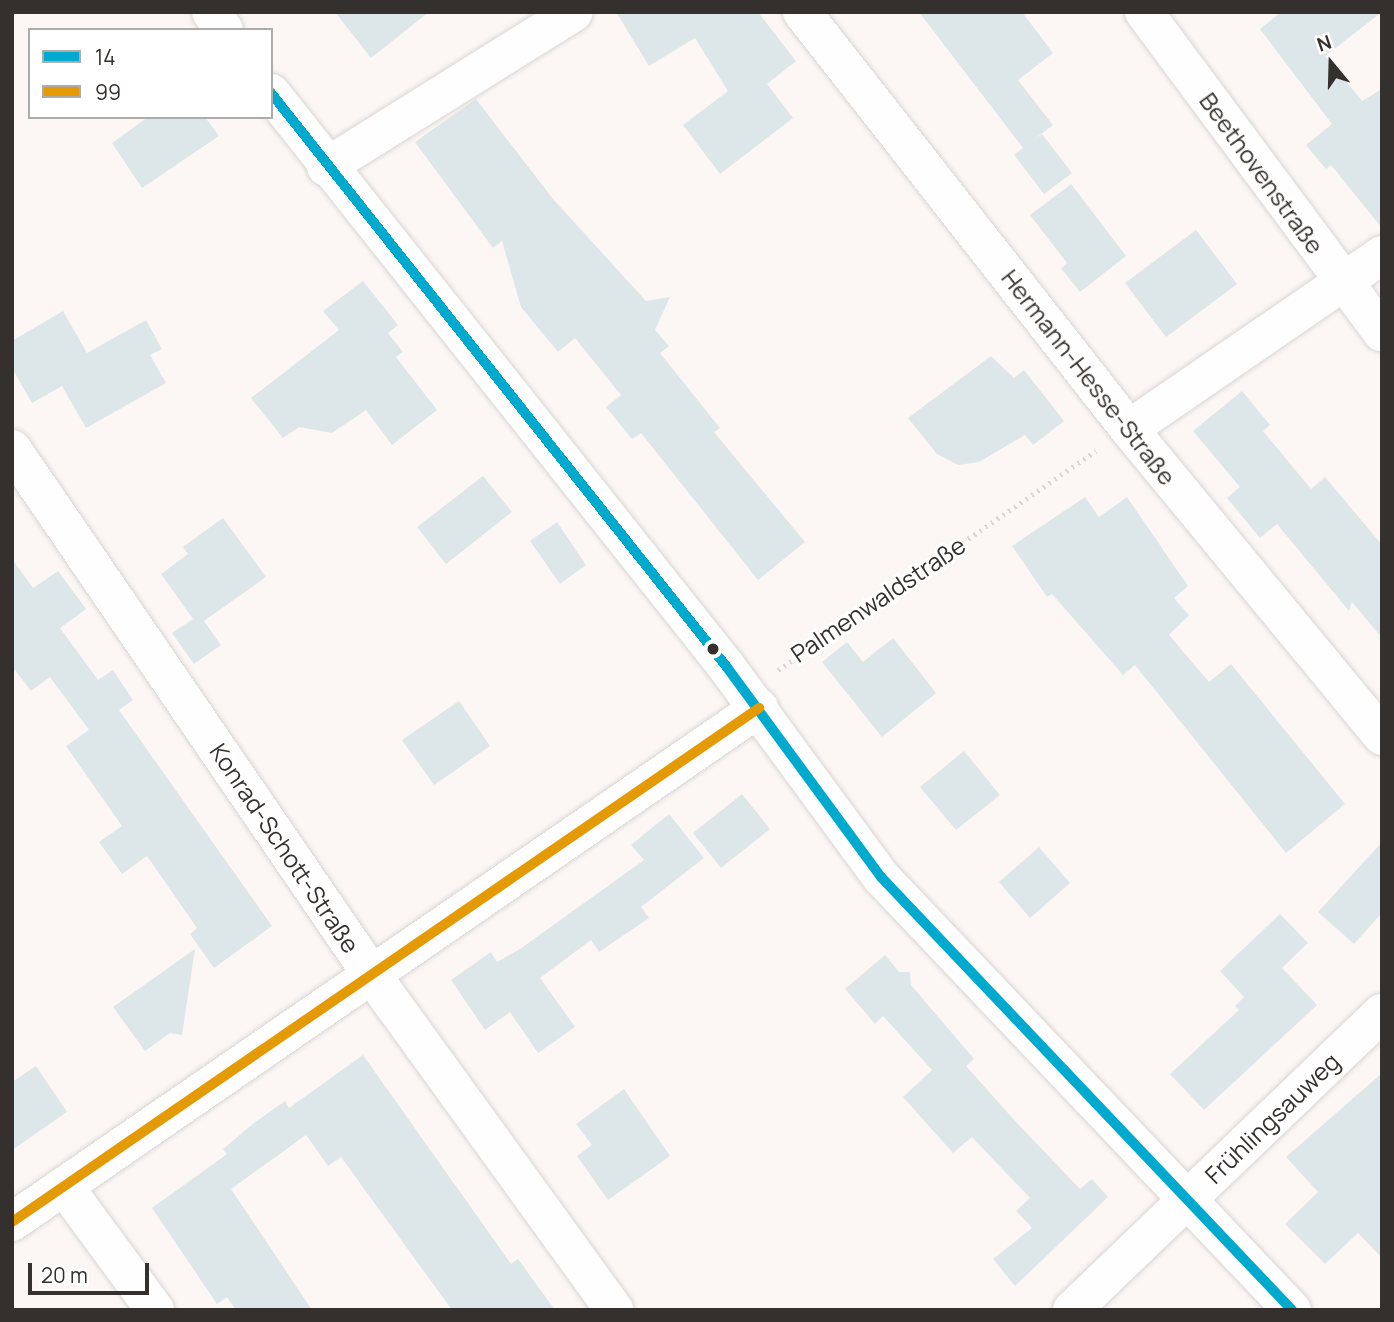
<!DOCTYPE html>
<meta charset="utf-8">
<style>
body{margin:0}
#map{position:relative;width:1394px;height:1322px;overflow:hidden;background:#fcf7f5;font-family:Manrope,sans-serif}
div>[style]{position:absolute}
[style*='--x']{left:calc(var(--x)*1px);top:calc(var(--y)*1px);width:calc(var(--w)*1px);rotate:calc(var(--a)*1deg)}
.building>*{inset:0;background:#dde6e8}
.path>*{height:4.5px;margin-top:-2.25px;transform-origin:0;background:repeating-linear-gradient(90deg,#d7d6d6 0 2px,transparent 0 7px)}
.roads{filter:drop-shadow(0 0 2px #d9d5d3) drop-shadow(0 0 2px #d9d5d3)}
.minor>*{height:38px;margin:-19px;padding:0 19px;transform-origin:19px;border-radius:19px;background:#fffefe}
.bus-1>*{height:10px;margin:-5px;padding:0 5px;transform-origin:5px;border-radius:5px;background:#00a9ce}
.bus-2>*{height:10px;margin:-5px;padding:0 5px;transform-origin:5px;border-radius:5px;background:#e49a05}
.dots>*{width:19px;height:19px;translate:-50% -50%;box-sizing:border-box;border:4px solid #fff;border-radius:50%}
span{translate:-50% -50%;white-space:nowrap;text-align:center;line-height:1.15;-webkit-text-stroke:6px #fff;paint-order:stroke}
.street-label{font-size:24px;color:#34302e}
.frame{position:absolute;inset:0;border:14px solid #34302e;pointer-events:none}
.legend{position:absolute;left:28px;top:28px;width:245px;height:91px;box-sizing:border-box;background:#fff;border:2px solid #aeacab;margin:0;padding:9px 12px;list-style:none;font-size:21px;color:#34302e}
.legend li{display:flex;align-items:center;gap:14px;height:35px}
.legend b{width:35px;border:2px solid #aeacab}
.north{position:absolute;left:1296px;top:28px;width:70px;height:70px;-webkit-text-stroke:5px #fff;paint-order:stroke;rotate:341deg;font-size:19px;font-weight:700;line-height:28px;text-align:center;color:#34302e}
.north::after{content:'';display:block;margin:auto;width:24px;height:32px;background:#34302e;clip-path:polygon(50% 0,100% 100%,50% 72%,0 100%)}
.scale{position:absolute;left:28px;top:1263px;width:121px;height:32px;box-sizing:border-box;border:4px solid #34302e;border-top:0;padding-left:9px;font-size:21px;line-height:24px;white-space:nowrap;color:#34302e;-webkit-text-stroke:5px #fff;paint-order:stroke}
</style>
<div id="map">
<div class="building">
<i style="clip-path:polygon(335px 12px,429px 12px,371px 58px)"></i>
<i style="clip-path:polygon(616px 12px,758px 12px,796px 61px,767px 84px,793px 118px,720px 174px,683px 125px,728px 91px,695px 38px,649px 66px)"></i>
<i style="clip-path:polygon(919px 12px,1022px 12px,1053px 53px,1018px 80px,1053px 125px,1033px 140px,1042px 134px,1072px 173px,1044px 194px,1014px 155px,1023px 148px)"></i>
<i style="clip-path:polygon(1281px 12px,1382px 12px,1325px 56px,1362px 101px,1382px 89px,1382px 228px,1331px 165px,1326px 169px,1306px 145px,1332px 124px,1260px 29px)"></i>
<i style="clip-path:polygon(476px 99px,553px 199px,646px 301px,670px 297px,655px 330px,669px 346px,660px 353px,720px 428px,714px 432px,805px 542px,758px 580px,641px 433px,632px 439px,606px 407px,621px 395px,575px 338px,558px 352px,521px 307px,502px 241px,493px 248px,415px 142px)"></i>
<i style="clip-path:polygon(148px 117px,205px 117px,219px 136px,142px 188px,112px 143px)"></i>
<i style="clip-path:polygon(1071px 184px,1126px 256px,1080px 292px,1061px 268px,1067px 263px,1030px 215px)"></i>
<i style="clip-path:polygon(1196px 230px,1237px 284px,1166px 337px,1125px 283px)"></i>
<i style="clip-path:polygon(363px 281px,398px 325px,388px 333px,403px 352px,396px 357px,437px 410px,392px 445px,366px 410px,332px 433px,299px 427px,283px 438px,251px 398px,339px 330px,323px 311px)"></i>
<i style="clip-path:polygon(63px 311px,87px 353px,146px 320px,162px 349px,150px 355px,166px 383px,86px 428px,62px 386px,32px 403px,12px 368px,12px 341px)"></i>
<i style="clip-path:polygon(991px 356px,1014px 378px,1024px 370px,1064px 421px,1033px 445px,1025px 435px,979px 462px,958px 465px,937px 454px,908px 418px)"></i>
<i style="clip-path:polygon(1242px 391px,1270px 425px,1263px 431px,1311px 489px,1325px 477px,1382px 545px,1382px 638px,1352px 602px,1349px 611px,1277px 524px,1260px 538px,1227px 498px,1240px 487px,1193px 431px)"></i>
<i style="clip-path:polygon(483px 476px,512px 512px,446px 564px,417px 527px)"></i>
<i style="clip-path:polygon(1085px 497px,1099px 517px,1127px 497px,1188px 586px,1174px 598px,1189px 615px,1169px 635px,1209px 682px,1231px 664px,1345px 804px,1286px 853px,1135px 665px,1123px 675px,1052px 594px,1047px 597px,1012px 546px)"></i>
<i style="clip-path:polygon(223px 518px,266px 577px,204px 621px,221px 645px,194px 664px,172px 633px,193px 619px,161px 574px,188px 554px,183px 547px)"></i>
<i style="clip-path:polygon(557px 522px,586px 565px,560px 584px,530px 541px)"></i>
<i style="clip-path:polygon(12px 559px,33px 588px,58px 571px,86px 609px,60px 628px,98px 680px,113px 670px,133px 700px,119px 710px,272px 926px,214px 968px,190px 934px,197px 928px,147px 856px,122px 874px,99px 842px,122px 826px,66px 746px,89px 730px,50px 677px,31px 691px,12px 666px)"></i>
<i style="clip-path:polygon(893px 638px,936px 693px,882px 737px,822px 662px,847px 642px,863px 662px)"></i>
<i style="clip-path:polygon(459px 701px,490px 746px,434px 785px,402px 740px)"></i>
<i style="clip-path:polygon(964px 751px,1000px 795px,956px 830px,920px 787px)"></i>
<i style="clip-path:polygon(742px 794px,770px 829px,721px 868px,693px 833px)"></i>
<i style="clip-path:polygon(669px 814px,704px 858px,641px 907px,649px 918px,599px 952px,591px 940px,540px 978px,575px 1027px,538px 1053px,510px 1012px,485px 1030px,451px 980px,491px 952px,497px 962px,520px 949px,644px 860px,631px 845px)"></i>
<i style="clip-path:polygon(1382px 842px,1382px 913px,1354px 944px,1318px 912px)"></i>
<i style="clip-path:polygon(1039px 847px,1070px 883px,1030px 918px,999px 882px)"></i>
<i style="clip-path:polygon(1280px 914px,1308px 943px,1282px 968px,1317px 1005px,1204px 1110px,1170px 1074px,1239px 1010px,1235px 1006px,1244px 997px,1220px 971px)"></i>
<i style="clip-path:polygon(195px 949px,182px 1035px,170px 1033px,145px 1051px,113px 1007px)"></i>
<i style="clip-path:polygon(885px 955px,899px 972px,910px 972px,911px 985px,974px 1059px,966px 1066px,1016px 1122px,1080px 1189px,1092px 1179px,1108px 1197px,1015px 1286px,993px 1259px,1032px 1228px,1016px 1211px,1030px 1198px,972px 1137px,953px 1153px,903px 1097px,932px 1070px,883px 1016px,875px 1024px,845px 989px)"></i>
<i style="clip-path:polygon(363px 1055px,511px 1264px,518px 1259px,555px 1310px,452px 1310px,341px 1157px,328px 1166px,306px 1135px,231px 1189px,312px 1310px,236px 1310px,227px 1297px,217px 1304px,152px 1208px,227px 1154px,223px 1149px,254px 1123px,285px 1101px,289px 1108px)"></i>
<i style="clip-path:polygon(36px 1066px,67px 1112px,12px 1150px,12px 1082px)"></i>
<i style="clip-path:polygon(1382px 1073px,1382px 1258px,1358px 1233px,1325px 1264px,1285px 1224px,1318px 1192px,1286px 1157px)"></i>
<i style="clip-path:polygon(624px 1089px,670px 1156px,608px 1200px,577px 1156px,592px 1145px,576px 1124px)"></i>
</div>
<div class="path">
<i style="--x:778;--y:670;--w:386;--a:-34.6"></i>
</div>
<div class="roads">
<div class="minor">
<i style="--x:211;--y:12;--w:22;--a:54"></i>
<i style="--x:802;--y:12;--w:530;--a:51.9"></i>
<i style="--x:1129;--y:429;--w:398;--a:50.5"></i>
<i style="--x:1144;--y:12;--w:399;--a:53.4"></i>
<i style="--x:271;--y:93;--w:732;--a:51.55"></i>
<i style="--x:726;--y:666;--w:262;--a:53.7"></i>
<i style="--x:881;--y:877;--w:597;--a:46.49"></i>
<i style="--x:326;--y:167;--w:292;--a:-32"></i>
<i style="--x:1129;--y:429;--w:307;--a:-34.5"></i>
<i style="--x:12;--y:449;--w:641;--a:55.62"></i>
<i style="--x:374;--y:978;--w:410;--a:54.1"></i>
<i style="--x:64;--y:1186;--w:154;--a:53.7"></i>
<i style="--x:12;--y:1222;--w:907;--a:-34.53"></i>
<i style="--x:1072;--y:1310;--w:429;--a:-43.8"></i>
</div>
</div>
<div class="bus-1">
<i style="--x:271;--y:93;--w:732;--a:51.55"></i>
<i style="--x:726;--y:666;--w:262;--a:53.7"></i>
<i style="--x:881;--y:877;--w:597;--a:46.49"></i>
</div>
<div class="bus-2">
<i style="--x:12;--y:1222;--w:907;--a:-34.53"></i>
</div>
<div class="dots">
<i style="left:713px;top:649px;background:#34302e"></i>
</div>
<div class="street-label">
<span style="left:1262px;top:173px;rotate:54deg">Beethovenstraße</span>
<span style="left:1089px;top:377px;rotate:52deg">Hermann-Hesse-Straße</span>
<span style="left:878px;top:599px;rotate:-34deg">Palmenwaldstraße</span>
<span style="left:285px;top:848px;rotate:56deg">Konrad-Schott-Straße</span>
<span style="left:1272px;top:1118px;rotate:-44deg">Frühlingsauweg</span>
</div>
<div class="frame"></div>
<ul class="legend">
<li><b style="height:9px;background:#00a9ce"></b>14</li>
<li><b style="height:9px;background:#e49a05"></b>99</li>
</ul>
<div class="north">N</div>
<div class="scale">20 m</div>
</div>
